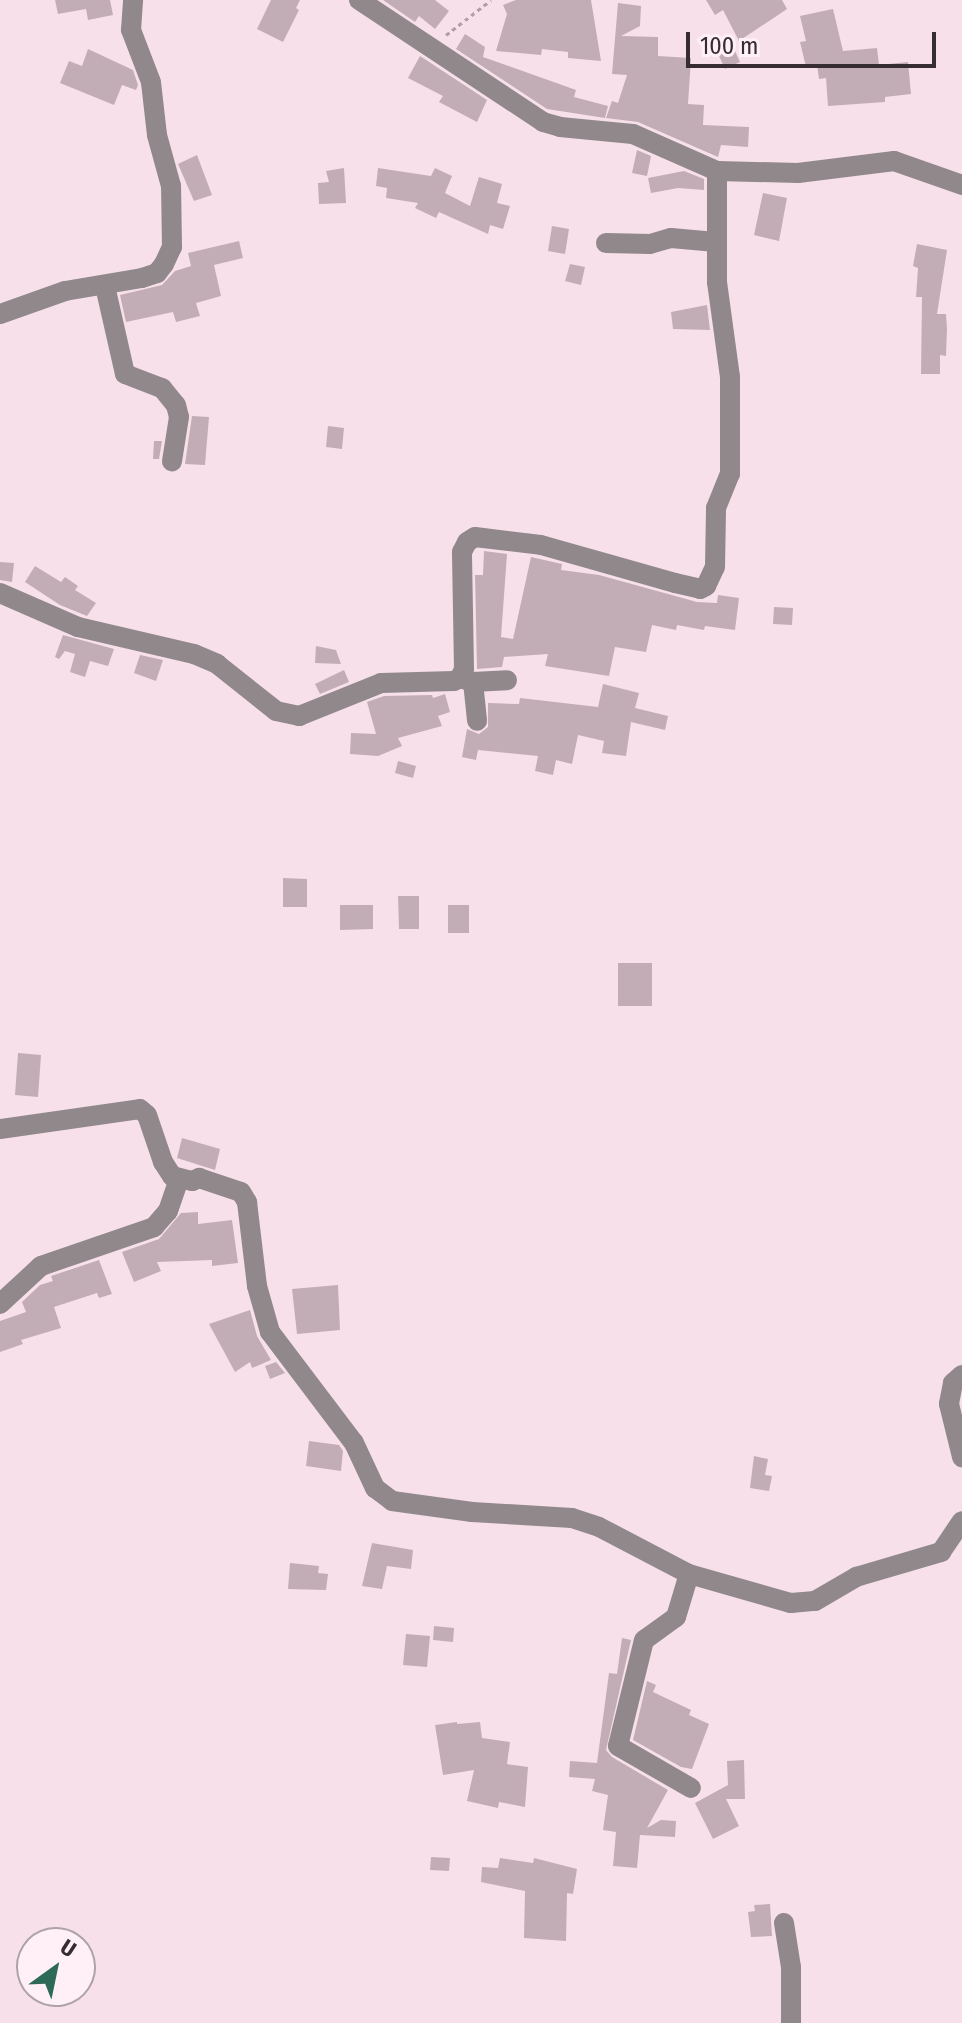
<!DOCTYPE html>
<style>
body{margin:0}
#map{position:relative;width:962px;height:2023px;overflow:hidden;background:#f7e0ea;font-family:"Fira Sans Condensed",sans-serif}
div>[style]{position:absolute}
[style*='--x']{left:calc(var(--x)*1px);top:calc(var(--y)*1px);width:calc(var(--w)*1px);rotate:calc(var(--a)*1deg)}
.building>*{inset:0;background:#c2adb6}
.path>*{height:3px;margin-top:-1.5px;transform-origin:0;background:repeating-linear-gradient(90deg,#b19fa7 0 4px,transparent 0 8px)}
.minor>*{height:20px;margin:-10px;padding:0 10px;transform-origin:10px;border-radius:10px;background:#91888c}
span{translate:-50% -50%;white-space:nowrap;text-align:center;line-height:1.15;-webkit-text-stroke:7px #fef0f6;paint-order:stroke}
.north{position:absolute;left:16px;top:1927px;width:80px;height:80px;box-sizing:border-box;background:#fef0f6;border:2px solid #aea2a7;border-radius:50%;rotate:33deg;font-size:22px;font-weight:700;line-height:32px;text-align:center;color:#362d31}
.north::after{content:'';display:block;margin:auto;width:28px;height:36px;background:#2c6a57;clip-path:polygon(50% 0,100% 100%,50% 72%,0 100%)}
.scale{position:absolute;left:686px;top:32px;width:250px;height:36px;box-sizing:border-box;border:4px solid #362d31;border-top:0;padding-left:10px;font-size:24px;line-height:28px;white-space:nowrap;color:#362d31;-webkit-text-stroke:6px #fef0f6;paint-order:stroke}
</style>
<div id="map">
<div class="building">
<i style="clip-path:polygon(55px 0,110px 0,113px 15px,88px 20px,86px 9px,58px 14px)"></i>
<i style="clip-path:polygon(271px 0,300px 0,296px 8px,299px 10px,283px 42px,257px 29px)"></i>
<i style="clip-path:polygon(383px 0,435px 0,449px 11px,435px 29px,419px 16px,415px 22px)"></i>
<i style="clip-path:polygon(516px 0,591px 0,601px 61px,568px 58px,568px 52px,542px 49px,541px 55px,496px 51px,507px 14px,503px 5px)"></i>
<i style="clip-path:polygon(706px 0,782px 0,787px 9px,739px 41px,723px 10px,715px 15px)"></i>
<i style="clip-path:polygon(618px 3px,641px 6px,640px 26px,621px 36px,658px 37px,658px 56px,691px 58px,688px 104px,704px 105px,703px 125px,749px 127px,748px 147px,721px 145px,718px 157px,638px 122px,606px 118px,612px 101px,618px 103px,627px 75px,612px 74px)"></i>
<i style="clip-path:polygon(833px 9px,843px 51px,877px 48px,879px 65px,908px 62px,911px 94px,885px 97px,885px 102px,828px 106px,826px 78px,819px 79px,817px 64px,806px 67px,800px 42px,806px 41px,800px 16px)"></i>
<i style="clip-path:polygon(465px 34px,485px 47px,483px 57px,576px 90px,574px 97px,608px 106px,605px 118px,547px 109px,456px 49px)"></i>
<i style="clip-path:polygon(730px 40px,740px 62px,725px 69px,715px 47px)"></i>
<i style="clip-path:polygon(88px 49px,133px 70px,138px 85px,136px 90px,122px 85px,114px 105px,60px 83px,69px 61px,82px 66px)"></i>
<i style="clip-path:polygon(420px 56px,487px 100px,477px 122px,439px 102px,443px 96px,408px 78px)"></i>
<i style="clip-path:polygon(637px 150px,651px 156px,647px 176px,632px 173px)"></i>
<i style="clip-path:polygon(197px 155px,212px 195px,194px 201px,178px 164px)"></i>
<i style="clip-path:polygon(344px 168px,346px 203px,319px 204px,318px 183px,329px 182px,326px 171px)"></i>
<i style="clip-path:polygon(378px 168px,431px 176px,435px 168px,452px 176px,445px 193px,470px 206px,479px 177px,502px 184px,497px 203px,510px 206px,503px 229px,490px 225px,488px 234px,439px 212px,436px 218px,415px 208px,418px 203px,386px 198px,387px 188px,376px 186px)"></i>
<i style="clip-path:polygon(684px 171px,704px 179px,704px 190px,678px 188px,651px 193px,648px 178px)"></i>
<i style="clip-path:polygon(763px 193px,787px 198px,779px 241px,754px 235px)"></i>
<i style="clip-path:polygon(552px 226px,569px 229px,565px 254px,548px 251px)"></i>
<i style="clip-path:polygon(239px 241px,243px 258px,214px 265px,221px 296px,196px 303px,200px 316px,176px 322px,173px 312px,126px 322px,120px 295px,162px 285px,175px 271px,191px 266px,188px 253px)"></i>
<i style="clip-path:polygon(917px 244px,947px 250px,937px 314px,946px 314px,947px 329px,946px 356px,940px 355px,940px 374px,921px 374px,922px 297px,916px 297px,918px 268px,913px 266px)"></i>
<i style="clip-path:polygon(570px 264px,585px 267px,581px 285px,565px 281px)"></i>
<i style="clip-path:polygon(707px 305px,710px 330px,673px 329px,671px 312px)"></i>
<i style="clip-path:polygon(192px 416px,209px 417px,205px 465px,185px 464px)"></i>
<i style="clip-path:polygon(328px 426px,344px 428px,342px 449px,326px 447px)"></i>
<i style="clip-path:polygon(154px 441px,162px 441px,159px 459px,153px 459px)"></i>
<i style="clip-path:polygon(484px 551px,507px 554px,501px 637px,513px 639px,531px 557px,562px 564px,561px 570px,599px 575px,697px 602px,717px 603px,718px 595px,739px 598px,735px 630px,705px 626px,704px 630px,677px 625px,676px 630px,652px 625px,646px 652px,615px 647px,609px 676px,545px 666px,548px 654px,504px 657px,502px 667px,477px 669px,475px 575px,483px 575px)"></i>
<i style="clip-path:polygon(0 562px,14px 563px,12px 582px,0 580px)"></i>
<i style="clip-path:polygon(35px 566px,61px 582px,65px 577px,78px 586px,75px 590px,96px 603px,87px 616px,60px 605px,25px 582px)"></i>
<i style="clip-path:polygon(774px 607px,793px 608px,792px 625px,773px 624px)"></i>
<i style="clip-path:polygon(63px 635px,114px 649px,108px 666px,90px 661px,85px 677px,70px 672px,75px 654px,65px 651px,59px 659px,55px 657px)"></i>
<i style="clip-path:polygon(316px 646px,336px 650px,341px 664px,315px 663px)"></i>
<i style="clip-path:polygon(140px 655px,163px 660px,156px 681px,134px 673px)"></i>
<i style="clip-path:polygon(344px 670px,349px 682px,320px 694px,315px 684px)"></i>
<i style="clip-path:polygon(603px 684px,639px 693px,635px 708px,668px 716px,665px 730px,631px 722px,626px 756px,602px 753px,604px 741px,578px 735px,572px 764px,556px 760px,553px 775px,535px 771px,538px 756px,478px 750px,476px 760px,462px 757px,467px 729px,479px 734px,488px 727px,488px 703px,519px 704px,520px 698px,598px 707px)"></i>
<i style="clip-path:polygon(445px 694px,450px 712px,438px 716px,442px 726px,398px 738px,402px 746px,378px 756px,350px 754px,351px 733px,376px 734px,367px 702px,384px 696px,432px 695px,433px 698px)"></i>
<i style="clip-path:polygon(398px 761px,416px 766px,413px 778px,395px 773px)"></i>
<i style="clip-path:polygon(283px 878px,307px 879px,307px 907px,283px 907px)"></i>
<i style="clip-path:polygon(398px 896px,419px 896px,419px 929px,399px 929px)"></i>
<i style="clip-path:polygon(340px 905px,373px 905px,373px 929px,340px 930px)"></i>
<i style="clip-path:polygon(448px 905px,469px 905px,469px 933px,448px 933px)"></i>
<i style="clip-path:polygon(618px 963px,652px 963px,652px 1006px,618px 1006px)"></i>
<i style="clip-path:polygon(18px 1053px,41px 1055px,38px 1097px,15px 1095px)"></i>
<i style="clip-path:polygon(182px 1138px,220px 1149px,215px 1170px,177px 1158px)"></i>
<i style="clip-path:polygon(198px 1212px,198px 1224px,232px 1220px,238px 1263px,212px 1266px,212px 1260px,157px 1262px,161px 1271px,134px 1282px,122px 1252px,159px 1239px,181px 1213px)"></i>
<i style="clip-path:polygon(99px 1260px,112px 1294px,99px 1298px,97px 1293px,54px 1307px,61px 1328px,21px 1340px,23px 1344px,0 1352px,0 1321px,26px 1312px,22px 1302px,40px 1285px,53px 1281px,51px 1276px)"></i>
<i style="clip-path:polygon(338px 1285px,340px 1330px,297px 1334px,292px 1289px)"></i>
<i style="clip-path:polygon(250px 1310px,257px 1336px,271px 1360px,252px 1368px,250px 1362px,235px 1372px,209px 1324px)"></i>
<i style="clip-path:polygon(276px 1362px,285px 1373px,270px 1379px,265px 1366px)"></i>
<i style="clip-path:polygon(309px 1441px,339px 1445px,343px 1451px,341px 1471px,306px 1466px)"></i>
<i style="clip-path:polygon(754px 1456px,768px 1459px,765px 1475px,772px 1476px,769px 1491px,750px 1488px)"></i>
<i style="clip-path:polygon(372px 1543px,413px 1550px,411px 1569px,387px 1566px,382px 1589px,362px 1586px)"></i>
<i style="clip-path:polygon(290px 1563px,319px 1566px,318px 1573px,328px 1574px,326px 1590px,288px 1589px)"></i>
<i style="clip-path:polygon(434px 1626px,454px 1628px,453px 1642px,433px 1640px)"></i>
<i style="clip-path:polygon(406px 1634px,430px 1636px,427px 1667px,403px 1665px)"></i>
<i style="clip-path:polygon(622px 1638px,631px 1640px,606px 1750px,612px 1757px,668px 1790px,647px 1828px,661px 1820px,676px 1821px,675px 1837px,640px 1835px,637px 1868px,613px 1866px,616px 1832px,603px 1830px,608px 1795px,592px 1791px,595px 1779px,569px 1777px,570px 1761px,597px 1763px,609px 1673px,617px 1674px)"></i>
<i style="clip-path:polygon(647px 1681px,656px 1685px,653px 1692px,691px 1710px,689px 1715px,709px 1724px,692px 1769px,681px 1767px,633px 1740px)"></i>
<i style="clip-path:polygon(457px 1722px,457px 1724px,480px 1722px,482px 1738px,510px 1742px,507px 1764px,528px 1767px,525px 1807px,499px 1802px,498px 1808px,467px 1801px,474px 1770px,443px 1775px,435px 1725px)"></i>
<i style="clip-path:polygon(744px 1760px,745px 1799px,726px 1799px,739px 1826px,713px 1839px,695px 1803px,728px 1785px,727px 1761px)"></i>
<i style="clip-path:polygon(431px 1857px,450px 1858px,449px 1871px,430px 1870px)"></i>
<i style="clip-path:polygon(500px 1858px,533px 1863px,534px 1858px,577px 1869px,573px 1894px,567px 1893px,566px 1941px,524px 1938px,525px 1891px,481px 1882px,482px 1867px,498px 1868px)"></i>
<i style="clip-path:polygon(770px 1904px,772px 1936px,751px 1937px,748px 1912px,755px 1911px,754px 1905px)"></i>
</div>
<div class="path">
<i style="--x:446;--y:35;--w:57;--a:-37.9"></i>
</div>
<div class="minor">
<i style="--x:359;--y:0;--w:221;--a:33.5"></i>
<i style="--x:543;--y:122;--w:18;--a:16"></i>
<i style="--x:560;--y:127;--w:73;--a:5.5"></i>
<i style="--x:633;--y:134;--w:92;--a:23.8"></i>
<i style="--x:717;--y:171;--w:81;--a:1.4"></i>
<i style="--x:798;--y:173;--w:97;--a:-7.1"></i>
<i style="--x:894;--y:161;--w:72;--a:19.4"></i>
<i style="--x:606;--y:243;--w:44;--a:1.3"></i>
<i style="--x:650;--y:244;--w:22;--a:-16"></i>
<i style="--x:671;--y:238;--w:45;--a:5.1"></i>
<i style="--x:105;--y:286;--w:90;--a:77.2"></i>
<i style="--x:125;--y:374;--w:40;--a:21"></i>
<i style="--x:162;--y:388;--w:22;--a:51"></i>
<i style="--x:176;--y:405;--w:12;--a:76"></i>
<i style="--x:179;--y:417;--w:45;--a:99"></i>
<i style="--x:0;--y:314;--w:69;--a:-19.5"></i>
<i style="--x:65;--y:291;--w:78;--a:-9.6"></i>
<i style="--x:142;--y:278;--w:16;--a:-18"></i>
<i style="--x:157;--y:273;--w:11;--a:-52"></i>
<i style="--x:164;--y:264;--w:19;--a:-65"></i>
<i style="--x:172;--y:247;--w:61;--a:-90.9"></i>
<i style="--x:171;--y:186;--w:53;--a:-105.4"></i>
<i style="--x:157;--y:135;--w:53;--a:-96.5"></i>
<i style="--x:151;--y:82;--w:56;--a:-111"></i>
<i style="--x:131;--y:30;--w:30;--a:-86"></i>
<i style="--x:0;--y:593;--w:85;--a:23.6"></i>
<i style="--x:78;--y:627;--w:119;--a:13.1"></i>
<i style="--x:194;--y:654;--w:25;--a:23"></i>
<i style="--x:217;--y:664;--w:75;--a:38.5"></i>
<i style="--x:276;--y:711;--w:24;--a:12"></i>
<i style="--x:299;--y:716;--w:88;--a:-21.9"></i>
<i style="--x:381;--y:683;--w:73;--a:-1.6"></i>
<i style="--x:454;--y:681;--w:7;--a:-27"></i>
<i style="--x:460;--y:678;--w:10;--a:-66"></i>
<i style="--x:464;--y:669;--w:117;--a:-91"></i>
<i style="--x:462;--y:552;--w:11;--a:-63"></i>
<i style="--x:467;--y:542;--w:9;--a:-32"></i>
<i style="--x:475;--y:537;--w:66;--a:6.9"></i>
<i style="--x:541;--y:545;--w:139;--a:15.8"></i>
<i style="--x:675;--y:583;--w:26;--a:13"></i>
<i style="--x:700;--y:589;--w:7;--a:-27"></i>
<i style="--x:706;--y:586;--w:21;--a:-65"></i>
<i style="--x:715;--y:567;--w:59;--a:-89"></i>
<i style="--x:716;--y:508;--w:37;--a:-68"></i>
<i style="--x:730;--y:474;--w:97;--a:-90"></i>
<i style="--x:730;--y:377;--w:96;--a:-97.8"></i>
<i style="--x:717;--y:282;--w:111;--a:-90"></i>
<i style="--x:460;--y:678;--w:14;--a:17"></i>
<i style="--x:473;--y:682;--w:34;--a:-3"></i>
<i style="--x:473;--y:682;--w:39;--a:84"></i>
<i style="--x:0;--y:1129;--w:141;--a:-8.1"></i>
<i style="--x:140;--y:1109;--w:9;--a:41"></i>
<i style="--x:147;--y:1115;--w:50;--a:71.2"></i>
<i style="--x:163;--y:1162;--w:17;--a:57"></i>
<i style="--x:172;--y:1176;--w:21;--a:14"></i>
<i style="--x:192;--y:1181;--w:8;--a:-23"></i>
<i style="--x:199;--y:1178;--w:44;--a:18.4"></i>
<i style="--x:241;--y:1192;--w:12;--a:59"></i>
<i style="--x:247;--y:1202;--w:85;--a:83.2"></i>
<i style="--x:257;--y:1286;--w:48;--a:74.2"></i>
<i style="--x:270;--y:1332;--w:139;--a:52.9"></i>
<i style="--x:354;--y:1443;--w:50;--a:65"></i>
<i style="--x:375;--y:1488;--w:21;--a:37"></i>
<i style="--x:392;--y:1501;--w:81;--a:7.8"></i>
<i style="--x:472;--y:1512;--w:100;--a:3.4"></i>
<i style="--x:572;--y:1518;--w:28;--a:18"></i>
<i style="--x:599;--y:1527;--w:102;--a:27.6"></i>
<i style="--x:689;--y:1574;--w:106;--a:15.9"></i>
<i style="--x:791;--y:1603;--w:24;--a:-5"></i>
<i style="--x:815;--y:1601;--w:48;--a:-30.3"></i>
<i style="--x:856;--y:1577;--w:89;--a:-16.4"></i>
<i style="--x:941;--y:1552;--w:37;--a:-56"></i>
<i style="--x:0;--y:1304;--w:56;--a:-42.8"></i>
<i style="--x:41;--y:1266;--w:120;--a:-19"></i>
<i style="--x:154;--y:1227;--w:21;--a:-49"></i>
<i style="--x:168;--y:1211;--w:34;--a:-71"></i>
<i style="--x:962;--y:1375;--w:12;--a:138"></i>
<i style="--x:953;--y:1383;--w:21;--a:101"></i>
<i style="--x:949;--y:1404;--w:55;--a:76.2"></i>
<i style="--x:689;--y:1574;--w:45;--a:106.8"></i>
<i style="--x:676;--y:1617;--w:39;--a:144"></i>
<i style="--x:644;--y:1640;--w:109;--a:103.8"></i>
<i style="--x:618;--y:1746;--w:84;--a:29.9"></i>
<i style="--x:784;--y:1923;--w:45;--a:81"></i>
<i style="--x:791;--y:1967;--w:56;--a:90"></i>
</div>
<div class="north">U</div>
<div class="scale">100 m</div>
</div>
